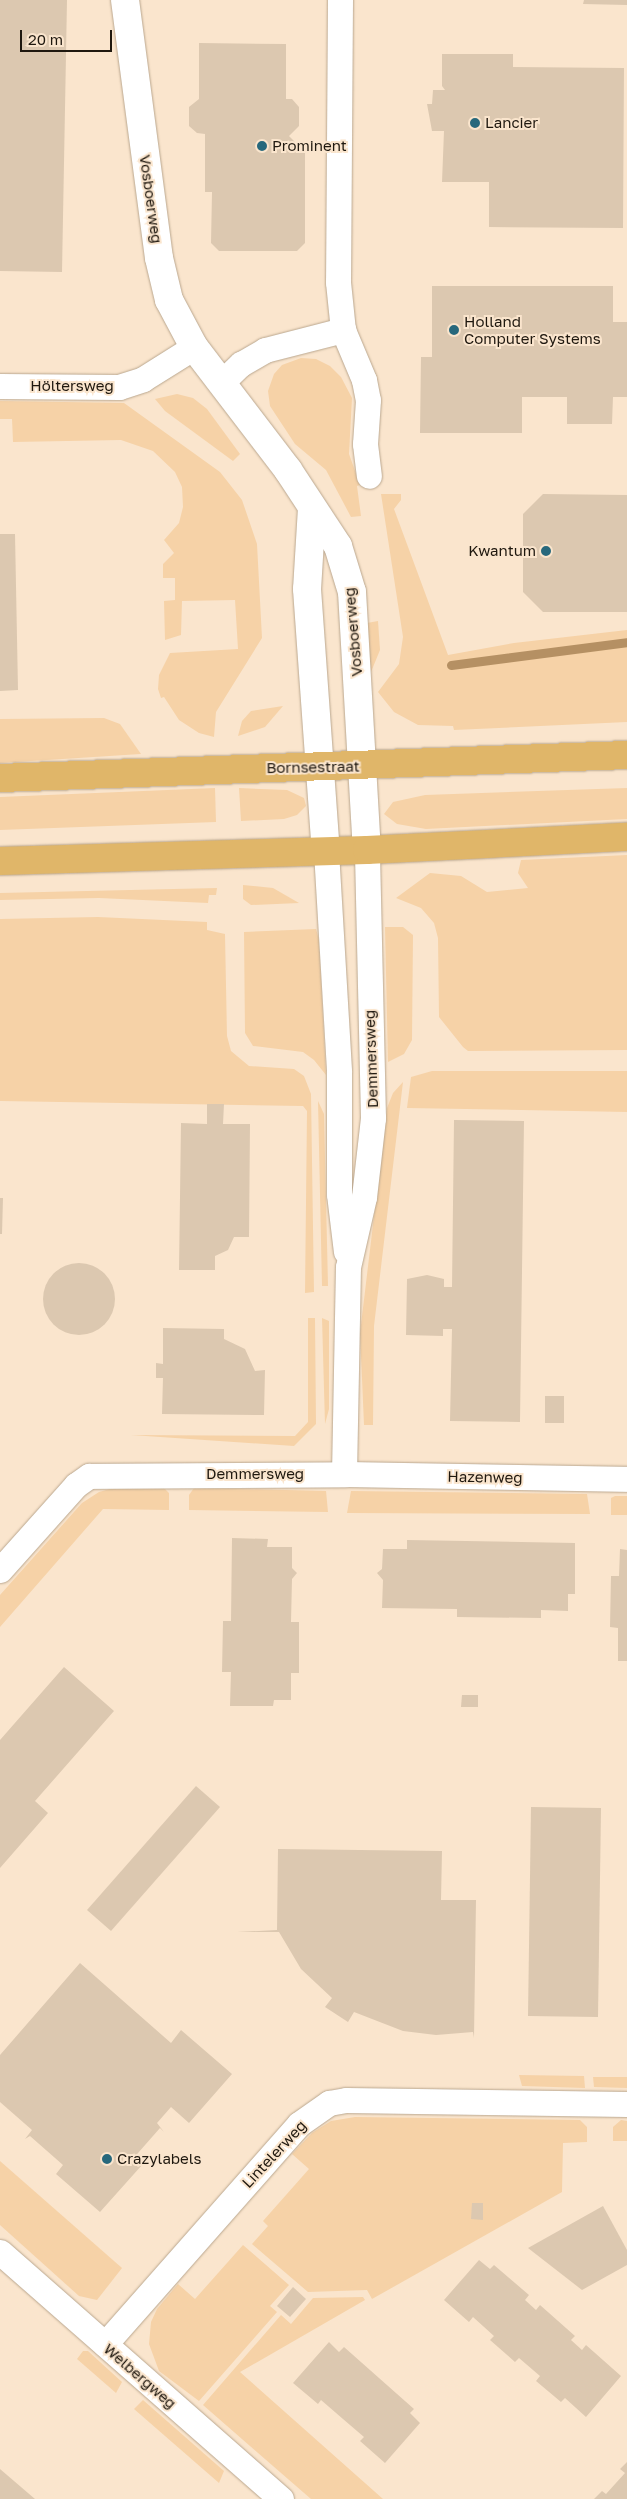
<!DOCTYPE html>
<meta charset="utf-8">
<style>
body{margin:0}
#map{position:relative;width:627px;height:2499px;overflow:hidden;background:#fae5cd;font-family:"Golos Text",sans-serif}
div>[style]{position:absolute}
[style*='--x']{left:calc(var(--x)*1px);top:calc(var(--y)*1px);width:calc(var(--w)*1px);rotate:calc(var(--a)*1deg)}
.green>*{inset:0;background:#f6d2a7}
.stream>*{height:9px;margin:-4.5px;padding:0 4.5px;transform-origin:4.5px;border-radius:4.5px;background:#b59063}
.building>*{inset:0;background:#dcc8b0}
.round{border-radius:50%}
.roads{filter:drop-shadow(0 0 1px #baa78f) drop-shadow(0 0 1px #baa78f)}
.street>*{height:25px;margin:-12.5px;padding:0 12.5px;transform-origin:12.5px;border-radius:12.5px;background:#fff}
.secondary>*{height:28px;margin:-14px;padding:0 14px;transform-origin:14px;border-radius:14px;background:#fff}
.primary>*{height:28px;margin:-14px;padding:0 14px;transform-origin:14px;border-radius:14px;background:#e0b669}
.dots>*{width:14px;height:14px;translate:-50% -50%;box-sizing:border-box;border:2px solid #fae5cd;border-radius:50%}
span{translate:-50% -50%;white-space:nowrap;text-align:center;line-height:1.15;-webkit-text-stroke:4px #fae5cd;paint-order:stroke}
.poi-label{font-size:15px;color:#1f180f}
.left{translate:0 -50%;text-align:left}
.right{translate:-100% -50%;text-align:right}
.street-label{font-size:15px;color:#1f180f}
.scale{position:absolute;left:20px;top:30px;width:92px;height:22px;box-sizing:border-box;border:2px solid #1f180f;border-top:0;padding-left:6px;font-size:15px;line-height:18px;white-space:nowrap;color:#1f180f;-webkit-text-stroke:4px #fae5cd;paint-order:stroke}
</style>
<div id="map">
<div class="green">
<i style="clip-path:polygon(301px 358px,316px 359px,330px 366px,341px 377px,352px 398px,349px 454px,360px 485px,357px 486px,361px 516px,351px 517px,326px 470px,295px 444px,270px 406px,268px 391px,274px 374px,282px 365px)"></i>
<i style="clip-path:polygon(177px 394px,193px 398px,207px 409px,240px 454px,233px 461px,165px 411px,155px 399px)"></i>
<i style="clip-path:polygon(0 401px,124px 403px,220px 472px,242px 500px,257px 544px,262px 638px,216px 712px,214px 737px,199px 733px,179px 720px,164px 697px,161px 698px,158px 689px,159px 675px,170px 653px,238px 649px,235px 600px,182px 601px,181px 635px,165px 640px,164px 601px,175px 600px,175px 578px,163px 578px,163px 564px,174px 553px,164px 540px,179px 523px,183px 507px,182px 487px,175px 472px,153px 451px,121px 440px,13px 442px,12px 419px,0 419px)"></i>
<i style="clip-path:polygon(381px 494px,401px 494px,401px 500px,394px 509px,448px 655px,514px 643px,627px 630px,627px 722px,454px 730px,453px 726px,418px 725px,394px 712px,378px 692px,399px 664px,403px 637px)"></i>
<i style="clip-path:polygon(378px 621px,380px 650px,371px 672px,367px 623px)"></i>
<i style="clip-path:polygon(283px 706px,265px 727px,238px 736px,242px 721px,251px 711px)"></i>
<i style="clip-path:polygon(104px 718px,120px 724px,141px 754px,0 763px,0 719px)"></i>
<i style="clip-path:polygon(215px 788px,216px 822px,0 830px,0 797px)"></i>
<i style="clip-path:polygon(239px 788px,287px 790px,304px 798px,306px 806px,297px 815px,284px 819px,241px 821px)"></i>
<i style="clip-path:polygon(627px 788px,627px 819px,426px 829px,397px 824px,384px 814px,393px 802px,425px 795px)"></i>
<i style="clip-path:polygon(627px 855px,627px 1050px,468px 1051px,463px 1047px,439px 1017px,438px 938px,434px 923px,421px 908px,396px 898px,430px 873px,461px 876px,487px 892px,528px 888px,518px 873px,521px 860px)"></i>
<i style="clip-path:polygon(243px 885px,273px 888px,299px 903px,251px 905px,243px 899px)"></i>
<i style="clip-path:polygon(217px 888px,216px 895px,209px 895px,208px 903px,99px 898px,0 900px,0 893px)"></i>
<i style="clip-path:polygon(98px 917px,207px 922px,207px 930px,225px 934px,227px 1036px,231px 1051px,249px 1066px,294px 1069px,304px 1076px,311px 1094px,314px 1292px,305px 1293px,307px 1111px,303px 1106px,0 1101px,0 919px)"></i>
<i style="clip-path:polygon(385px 927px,403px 927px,413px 935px,412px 1040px,404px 1054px,388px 1062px)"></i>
<i style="clip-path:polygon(316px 929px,319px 940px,326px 1075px,314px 1060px,303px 1052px,253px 1046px,245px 1033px,244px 932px)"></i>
<i style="clip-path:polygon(432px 1071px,627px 1071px,627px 1112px,407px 1108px,411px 1077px)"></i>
<i style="clip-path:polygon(403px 1082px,374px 1326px,373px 1425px,364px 1425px,360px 1333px,387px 1108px,393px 1093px)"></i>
<i style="clip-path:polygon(318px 1101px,324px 1114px,328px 1286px,322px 1286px)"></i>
<i style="clip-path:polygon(308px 1318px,315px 1318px,316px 1424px,294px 1446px,131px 1435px,295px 1436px,308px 1422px)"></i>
<i style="clip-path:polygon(322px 1318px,329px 1321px,329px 1409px,325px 1424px)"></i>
<i style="clip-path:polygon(117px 1487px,164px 1488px,169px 1493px,169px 1510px,103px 1509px,0 1627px,0 1595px,82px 1503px,99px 1492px)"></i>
<i style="clip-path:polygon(194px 1488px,326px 1491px,328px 1512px,189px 1510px,189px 1495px)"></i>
<i style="clip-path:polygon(351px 1491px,587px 1494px,590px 1514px,347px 1513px)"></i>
<i style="clip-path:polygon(615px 1496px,627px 1496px,627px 1515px,611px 1515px,611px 1498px)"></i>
<i style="clip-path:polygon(519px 2075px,584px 2076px,585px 2088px,522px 2086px)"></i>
<i style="clip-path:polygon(593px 2077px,627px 2077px,627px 2088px,594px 2087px)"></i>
<i style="clip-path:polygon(355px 2117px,580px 2120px,587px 2127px,587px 2142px,563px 2143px,562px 2192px,372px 2299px,367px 2290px,308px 2292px,252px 2244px,268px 2226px,263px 2221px,309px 2169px,292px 2154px,312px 2133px,331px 2121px)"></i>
<i style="clip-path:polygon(621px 2120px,627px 2121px,627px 2141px,613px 2141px,613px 2127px)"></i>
<i style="clip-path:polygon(0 2161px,122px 2268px,97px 2300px,79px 2296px,0 2225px)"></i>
<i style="clip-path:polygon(243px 2245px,289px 2285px,270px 2306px,277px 2312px,199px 2401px,159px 2371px,149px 2344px,151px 2322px,157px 2309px,178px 2284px,195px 2299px)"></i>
<i style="clip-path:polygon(363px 2297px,365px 2300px,240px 2372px,383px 2499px,311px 2499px,203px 2405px,281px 2315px,291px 2324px,313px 2298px)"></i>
<i style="clip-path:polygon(83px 2351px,88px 2351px,122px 2382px,116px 2393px,77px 2359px)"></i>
<i style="clip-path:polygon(143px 2400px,224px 2471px,219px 2483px,134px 2409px)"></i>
</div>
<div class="stream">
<i style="--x:451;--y:665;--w:177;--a:-7.4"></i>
</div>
<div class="building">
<i style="clip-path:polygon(0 0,67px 0,62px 272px,0 271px)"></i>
<i style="clip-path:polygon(584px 0,627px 0,627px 5px,583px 4px)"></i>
<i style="clip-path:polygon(199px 43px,286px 44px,286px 99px,292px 99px,299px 107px,299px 126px,289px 136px,305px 152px,305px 243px,297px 251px,219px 251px,211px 243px,212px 192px,205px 192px,205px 134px,197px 133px,189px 126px,189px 107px,199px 99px)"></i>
<i style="clip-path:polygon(442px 54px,513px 54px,513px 67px,624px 68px,623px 228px,489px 227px,489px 182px,442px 182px,444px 131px,432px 131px,427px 104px,432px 104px,433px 90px,445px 90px,442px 86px)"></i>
<i style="clip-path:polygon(432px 286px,613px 286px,613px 322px,627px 322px,627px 397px,613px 397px,612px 424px,567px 424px,567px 397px,522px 397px,522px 433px,420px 433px,421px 357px,432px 357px)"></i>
<i style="clip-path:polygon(543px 494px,627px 495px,627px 612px,543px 612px,523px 592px,523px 514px)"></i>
<i style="clip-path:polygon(0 534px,15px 534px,18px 690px,0 691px)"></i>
<i style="clip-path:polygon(207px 1104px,224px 1104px,223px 1124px,250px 1124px,249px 1237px,234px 1237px,228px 1250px,215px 1256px,215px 1270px,179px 1270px,181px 1123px,207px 1124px)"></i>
<i style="clip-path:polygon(454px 1120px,524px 1121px,520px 1422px,450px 1421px,452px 1329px,443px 1329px,443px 1336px,406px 1335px,407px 1279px,427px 1275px,444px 1279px,444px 1287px,452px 1287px)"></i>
<i style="clip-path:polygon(0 1198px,3px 1198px,2px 1234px,0 1234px)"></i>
<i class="round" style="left:43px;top:1263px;width:72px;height:72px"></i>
<i style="clip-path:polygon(163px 1328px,224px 1329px,224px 1339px,245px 1349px,255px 1371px,265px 1370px,264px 1415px,162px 1414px,163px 1378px,156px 1378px,156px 1363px,163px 1364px)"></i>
<i style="clip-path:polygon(545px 1396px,564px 1396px,564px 1423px,545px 1423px)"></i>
<i style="clip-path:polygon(232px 1538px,268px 1539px,267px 1547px,292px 1547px,292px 1568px,297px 1573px,292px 1579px,291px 1622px,299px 1622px,299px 1673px,291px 1673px,291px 1700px,274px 1700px,273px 1706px,230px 1706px,231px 1672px,222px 1672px,223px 1621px,231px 1621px)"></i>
<i style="clip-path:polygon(407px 1540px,575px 1543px,575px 1594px,568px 1594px,568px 1611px,541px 1610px,541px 1618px,457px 1617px,457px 1609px,382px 1608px,383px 1580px,377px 1573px,382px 1569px,383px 1549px,407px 1549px)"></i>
<i style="clip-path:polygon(620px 1549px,627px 1550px,627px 1661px,618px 1661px,618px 1628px,610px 1627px,611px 1576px,619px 1576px)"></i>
<i style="clip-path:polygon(64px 1667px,114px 1711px,35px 1801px,48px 1813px,0 1868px,0 1740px)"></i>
<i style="clip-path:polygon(462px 1695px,478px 1695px,478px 1707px,461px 1707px)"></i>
<i style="clip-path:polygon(196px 1786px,220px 1807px,111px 1931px,87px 1910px)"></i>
<i style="clip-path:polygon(531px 1807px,601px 1808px,598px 2017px,528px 2016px)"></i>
<i style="clip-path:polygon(278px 1849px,442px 1851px,441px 1900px,476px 1900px,474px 2038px,473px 2032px,436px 2035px,403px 2031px,354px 2012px,348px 2022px,325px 2007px,332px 1998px,301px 1969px,279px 1932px,237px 1932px,277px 1930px)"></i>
<i style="clip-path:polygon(80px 1963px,171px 2043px,181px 2030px,232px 2074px,189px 2123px,171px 2107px,157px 2123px,164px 2132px,160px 2128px,131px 2161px,138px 2167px,142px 2165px,100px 2212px,56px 2174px,63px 2165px,30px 2136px,25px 2139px,32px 2130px,0 2102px,0 2055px)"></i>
<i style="clip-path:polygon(472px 2203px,483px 2203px,483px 2220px,471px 2219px)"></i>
<i style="clip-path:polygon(603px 2206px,627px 2250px,627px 2265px,582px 2290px,528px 2248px)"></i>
<i style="clip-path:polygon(479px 2260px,490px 2269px,494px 2265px,529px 2295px,525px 2300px,536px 2310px,540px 2305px,575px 2336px,571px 2340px,582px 2350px,586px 2345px,621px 2376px,586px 2417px,565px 2398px,561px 2402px,536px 2381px,540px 2376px,519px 2358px,515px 2362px,490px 2340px,494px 2336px,473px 2317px,469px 2322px,444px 2300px)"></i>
<i style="clip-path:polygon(293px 2287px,306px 2299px,290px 2317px,277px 2306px)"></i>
<i style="clip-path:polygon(329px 2342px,339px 2352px,344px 2347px,414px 2409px,410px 2413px,420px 2423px,385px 2463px,360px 2441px,364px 2437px,343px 2419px,321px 2400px,318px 2404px,293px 2383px)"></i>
<i style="clip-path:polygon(627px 2462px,627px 2499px,594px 2499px,602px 2491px,606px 2494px,625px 2473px,620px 2469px)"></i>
<i style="clip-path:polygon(0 2469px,35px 2499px,0 2499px)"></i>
</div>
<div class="roads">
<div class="street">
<i style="--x:340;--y:0;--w:282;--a:90.4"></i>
<i style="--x:338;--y:282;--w:48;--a:84.1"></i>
<i style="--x:343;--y:330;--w:54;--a:67.2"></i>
<i style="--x:364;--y:380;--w:20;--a:79"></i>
<i style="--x:368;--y:400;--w:44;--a:93.9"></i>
<i style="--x:365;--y:444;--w:32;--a:83"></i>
<i style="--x:221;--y:383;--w:28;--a:-44"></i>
<i style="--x:241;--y:364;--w:28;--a:-30"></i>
<i style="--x:265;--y:350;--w:81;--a:-14.4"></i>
<i style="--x:0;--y:386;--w:119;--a:0.5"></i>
<i style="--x:119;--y:387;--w:25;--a:-18"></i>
<i style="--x:143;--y:379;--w:60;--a:-32.1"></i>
<i style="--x:326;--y:851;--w:221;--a:86.6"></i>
<i style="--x:339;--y:1072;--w:122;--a:90"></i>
<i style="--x:339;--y:1194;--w:58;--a:83.1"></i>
<i style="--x:344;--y:1474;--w:283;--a:1"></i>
<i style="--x:0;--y:1570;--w:114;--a:-48.2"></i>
<i style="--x:76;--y:1485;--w:16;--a:-35"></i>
<i style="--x:89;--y:1476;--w:255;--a:-0.4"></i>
<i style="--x:344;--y:1474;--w:207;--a:-88.9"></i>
<i style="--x:348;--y:1267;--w:72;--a:-77.1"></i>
<i style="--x:364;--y:1197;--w:80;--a:-83.5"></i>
<i style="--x:373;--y:1118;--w:268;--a:-91.3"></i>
<i style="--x:0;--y:2252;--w:374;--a:41.3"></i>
<i style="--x:105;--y:2344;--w:293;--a:-48.6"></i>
<i style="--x:299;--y:2124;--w:37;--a:-35"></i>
<i style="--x:329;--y:2103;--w:17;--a:-10"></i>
<i style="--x:346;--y:2100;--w:281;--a:0.8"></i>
</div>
<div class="secondary">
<i style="--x:125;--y:0;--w:260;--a:82.5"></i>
<i style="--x:159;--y:258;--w:43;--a:76.6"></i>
<i style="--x:169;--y:300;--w:53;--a:62"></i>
<i style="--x:194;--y:347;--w:155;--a:52.6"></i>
<i style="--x:288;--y:470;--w:91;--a:56.7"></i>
<i style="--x:338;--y:546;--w:48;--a:73.1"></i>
<i style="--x:352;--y:592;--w:258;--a:86.7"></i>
<i style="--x:312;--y:508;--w:81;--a:93.5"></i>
<i style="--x:307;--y:589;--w:263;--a:85.9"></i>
</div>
<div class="primary">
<i style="--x:0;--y:778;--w:627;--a:-2.1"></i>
<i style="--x:0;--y:861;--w:367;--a:-1.7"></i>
<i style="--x:367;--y:850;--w:260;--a:-2.9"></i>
</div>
</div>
<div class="dots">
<i style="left:475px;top:123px;background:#27687c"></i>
<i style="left:262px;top:146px;background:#27687c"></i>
<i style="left:454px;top:330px;background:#27687c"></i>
<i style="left:546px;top:551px;background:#27687c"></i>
<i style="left:107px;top:2159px;background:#27687c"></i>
</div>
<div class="poi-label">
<span class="left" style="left:485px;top:123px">Lancier</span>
<span class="left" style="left:272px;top:146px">Prominent</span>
<span class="left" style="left:464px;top:330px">Holland<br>Computer Systems</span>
<span class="right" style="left:536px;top:551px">Kwantum</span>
<span class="left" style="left:117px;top:2159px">Crazylabels</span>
</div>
<div class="street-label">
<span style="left:151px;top:199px;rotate:82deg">Vosboerweg</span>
<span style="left:72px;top:386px">Höltersweg</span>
<span style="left:353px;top:632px;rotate:-95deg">Vosboerweg</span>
<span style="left:313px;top:767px;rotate:-1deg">Bornsestraat</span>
<span style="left:371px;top:1059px;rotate:-92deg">Demmersweg</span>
<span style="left:255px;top:1474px">Demmersweg</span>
<span style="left:485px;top:1477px;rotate:1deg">Hazenweg</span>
<span style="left:274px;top:2154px;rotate:-47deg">Lintelerweg</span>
<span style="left:140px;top:2376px;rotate:41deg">Welbergweg</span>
</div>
<div class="scale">20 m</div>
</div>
